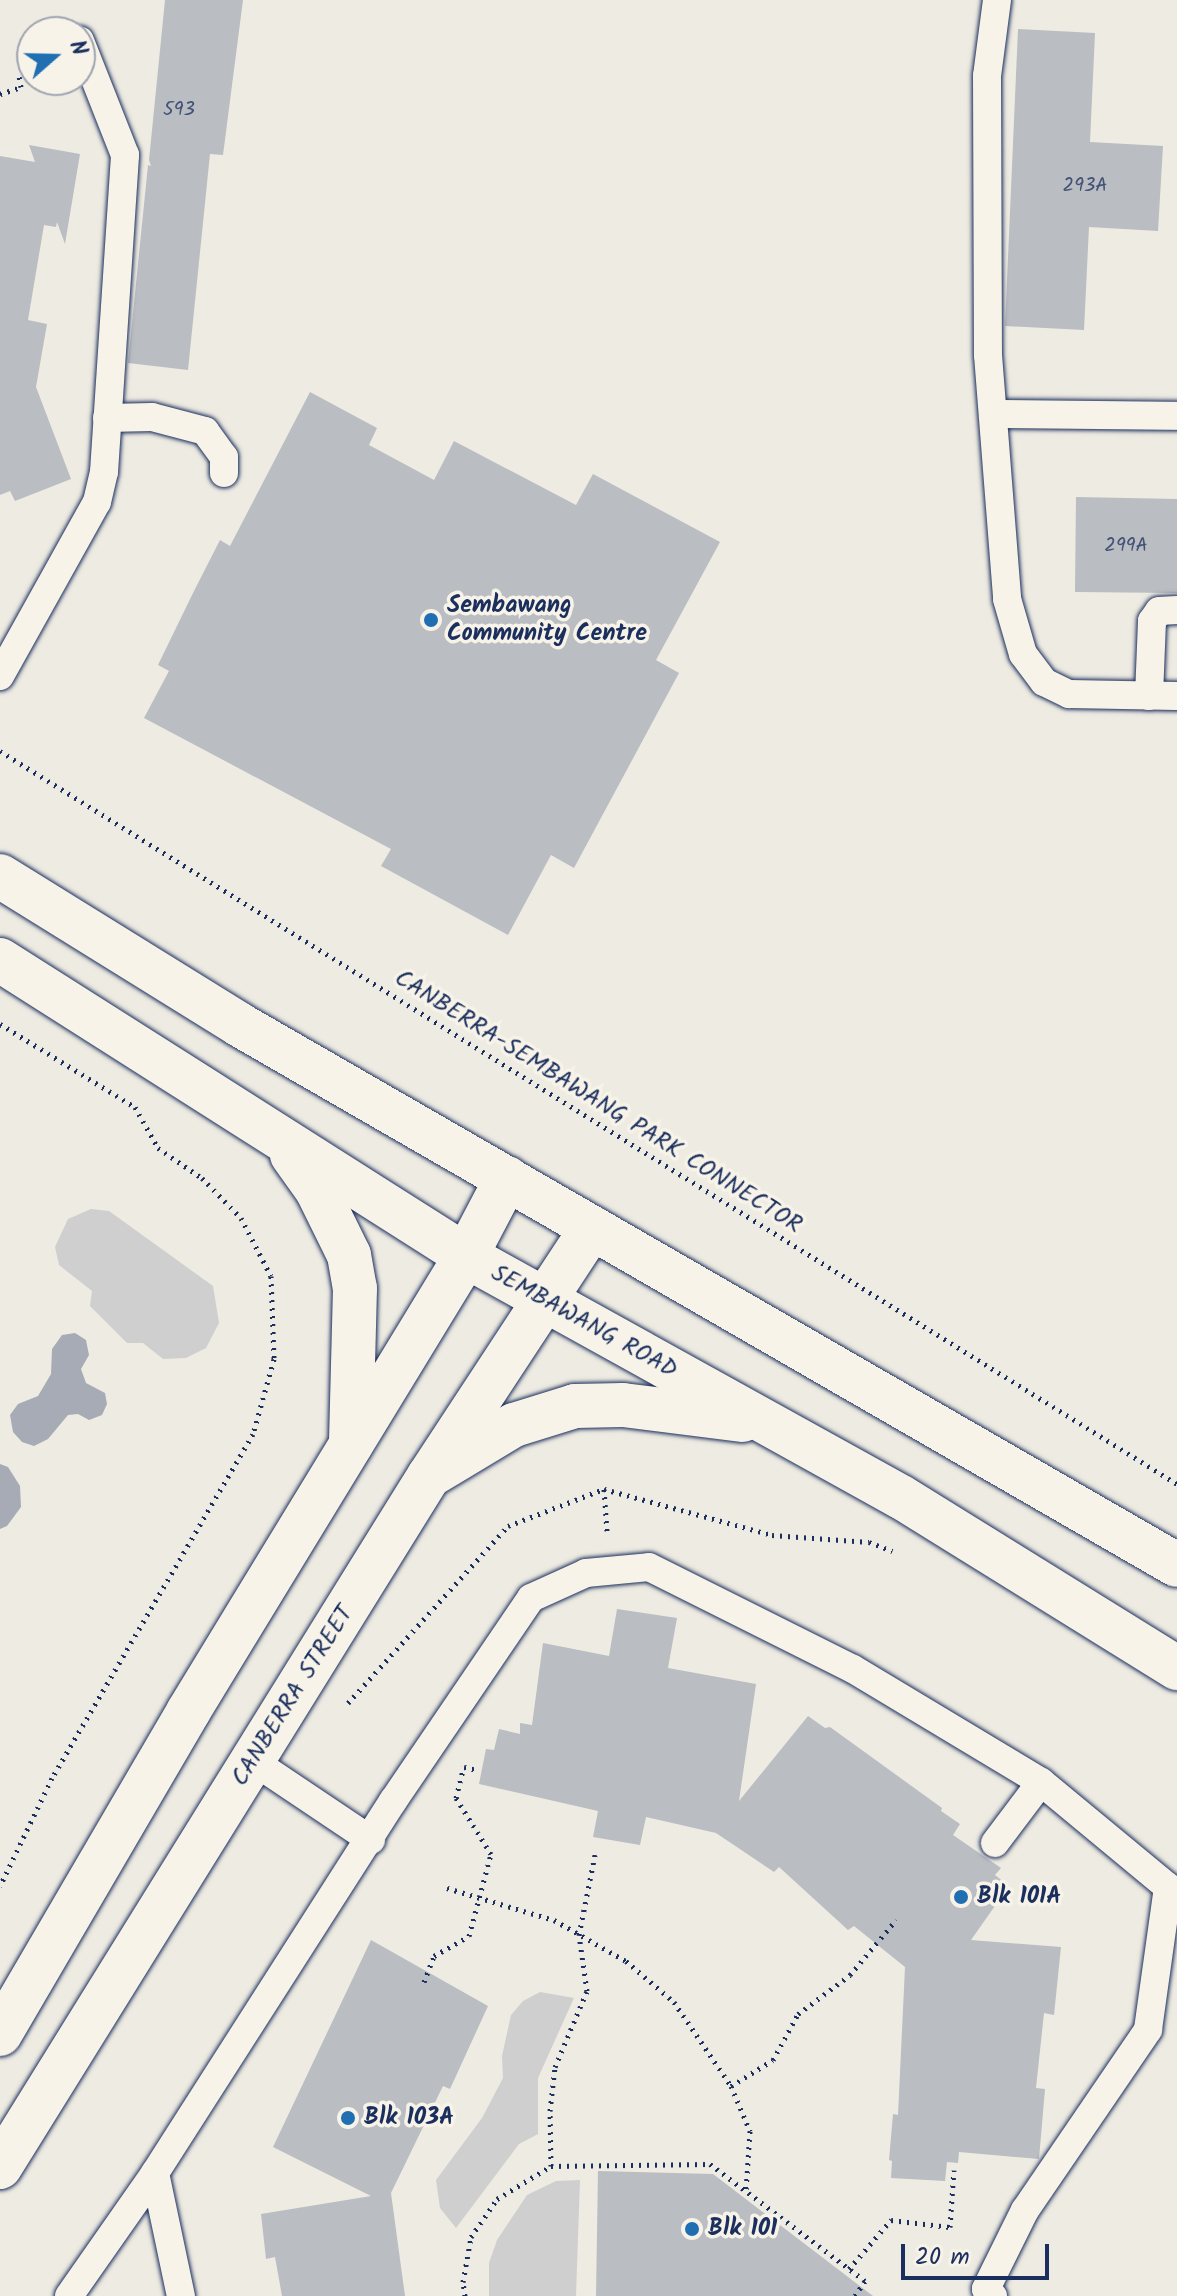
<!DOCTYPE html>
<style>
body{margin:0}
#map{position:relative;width:1177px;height:2296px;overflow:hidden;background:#eeebe2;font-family:Kalam,sans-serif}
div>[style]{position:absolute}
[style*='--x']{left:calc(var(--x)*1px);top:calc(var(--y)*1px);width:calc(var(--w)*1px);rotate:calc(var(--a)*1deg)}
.green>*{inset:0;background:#cfcfcf}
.water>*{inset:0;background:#a6abb5}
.building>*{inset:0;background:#babdc2}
.path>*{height:5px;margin-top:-2.5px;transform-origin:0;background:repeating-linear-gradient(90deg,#1b2f5e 0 2px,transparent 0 8px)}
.roads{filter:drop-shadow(0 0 2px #1b2f5e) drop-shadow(0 0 2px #1b2f5e)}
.service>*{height:28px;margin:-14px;padding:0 14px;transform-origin:14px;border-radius:14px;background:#f7f3e8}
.minor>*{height:44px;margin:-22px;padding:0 22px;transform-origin:22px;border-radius:22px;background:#f7f3e8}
.primary>*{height:44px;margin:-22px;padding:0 22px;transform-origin:22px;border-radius:22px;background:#f7f3e8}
.dots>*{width:22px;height:22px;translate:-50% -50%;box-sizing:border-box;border:4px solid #f7f3e8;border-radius:50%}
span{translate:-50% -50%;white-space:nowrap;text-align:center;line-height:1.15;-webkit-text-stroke:7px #f7f3e8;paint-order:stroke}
.number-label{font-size:20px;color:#435277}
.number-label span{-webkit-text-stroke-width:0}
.poi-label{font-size:24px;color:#1b2f5e;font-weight:700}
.left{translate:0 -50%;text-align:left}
.street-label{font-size:24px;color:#1b2f5e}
.north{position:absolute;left:16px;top:16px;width:80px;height:80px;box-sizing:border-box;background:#f7f3e8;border:2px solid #9fa5b1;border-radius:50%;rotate:70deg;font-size:22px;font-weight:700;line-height:32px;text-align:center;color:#1b2f5e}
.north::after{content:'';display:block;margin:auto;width:28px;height:36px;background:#1f6fb2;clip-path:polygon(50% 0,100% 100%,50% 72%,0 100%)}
.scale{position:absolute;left:901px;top:2244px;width:148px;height:36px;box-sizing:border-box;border:4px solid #1b2f5e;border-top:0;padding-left:10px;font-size:24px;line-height:28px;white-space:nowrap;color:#1b2f5e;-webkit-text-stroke:6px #f7f3e8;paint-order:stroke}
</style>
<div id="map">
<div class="green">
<i style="clip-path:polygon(91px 1209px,109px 1211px,213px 1286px,219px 1323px,206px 1348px,186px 1358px,163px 1359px,143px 1343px,127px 1343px,90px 1306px,92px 1291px,59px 1265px,55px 1247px,68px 1219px)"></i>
<i style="clip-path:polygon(540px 1992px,574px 1998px,538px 2078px,538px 2134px,519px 2144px,456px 2228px,440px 2208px,436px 2180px,482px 2118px,503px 2078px,502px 2056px,511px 2015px,523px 2001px)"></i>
<i style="clip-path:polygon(580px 2180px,576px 2296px,489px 2296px,489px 2263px,497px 2240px,527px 2195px,556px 2181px)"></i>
</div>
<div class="water">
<i style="clip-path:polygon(75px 1333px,86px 1340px,89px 1355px,81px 1369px,86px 1383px,105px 1393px,107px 1404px,102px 1415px,89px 1420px,78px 1414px,68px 1415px,48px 1439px,34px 1446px,22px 1442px,13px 1432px,10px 1415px,18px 1404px,38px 1396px,51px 1374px,52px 1349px,62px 1335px)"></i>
<i style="clip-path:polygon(0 1464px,8px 1467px,20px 1486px,21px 1507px,7px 1526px,0 1529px)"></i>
</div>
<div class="building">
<i style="clip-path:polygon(165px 0,243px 0,223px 155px,210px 154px,188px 370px,128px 363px,148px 165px,151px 166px,149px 160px)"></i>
<i style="clip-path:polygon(1018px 29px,1095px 33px,1090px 142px,1163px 146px,1158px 231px,1089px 227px,1084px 330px,1005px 326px)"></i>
<i style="clip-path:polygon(29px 145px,80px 154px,65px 244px,57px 222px,56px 227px,44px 225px,28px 320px,47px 324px,36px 387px,71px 479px,15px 501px,10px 491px,0 495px,0 156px,35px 162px)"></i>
<i style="clip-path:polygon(310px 392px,377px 428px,369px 445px,434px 480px,454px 441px,576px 505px,593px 474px,720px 542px,656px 660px,679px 673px,574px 868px,551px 855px,508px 935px,381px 866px,391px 849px,144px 718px,169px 671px,158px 665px,193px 593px,220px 540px,230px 546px)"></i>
<i style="clip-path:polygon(1076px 497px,1177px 499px,1177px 593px,1075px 592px)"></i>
<i style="clip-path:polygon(617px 1609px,677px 1618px,668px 1668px,756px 1684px,739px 1801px,808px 1716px,825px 1728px,830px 1727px,942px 1808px,941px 1811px,960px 1824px,953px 1835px,1001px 1868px,995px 1875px,1009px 1886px,971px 1940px,1061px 1947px,1054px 2015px,1044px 2013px,1036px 2088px,1045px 2089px,1039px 2159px,959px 2152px,958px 2163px,947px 2162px,945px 2181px,891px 2178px,892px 2161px,889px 2160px,893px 2114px,898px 2115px,905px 1967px,854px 1926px,848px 1930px,779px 1867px,774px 1872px,716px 1833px,646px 1817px,640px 1845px,593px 1837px,598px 1811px,479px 1784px,486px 1749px,494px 1750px,499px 1729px,520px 1734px,520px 1723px,532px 1725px,543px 1643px,609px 1656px)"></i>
<i style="clip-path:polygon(371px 1940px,488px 2006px,450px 2089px,443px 2086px,391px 2193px,405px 2296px,282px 2296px,275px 2257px,266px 2259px,261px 2214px,371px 2196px,273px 2147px)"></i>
<i style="clip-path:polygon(598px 2171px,713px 2174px,873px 2296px,596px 2296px)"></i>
</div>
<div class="path">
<i style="--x:0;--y:94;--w:22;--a:-18"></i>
<i style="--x:21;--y:87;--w:11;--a:-100"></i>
<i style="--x:0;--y:751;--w:1387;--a:31.91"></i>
<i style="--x:0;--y:1024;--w:158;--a:31.6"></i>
<i style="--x:135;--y:1107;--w:47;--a:60.7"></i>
<i style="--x:158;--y:1148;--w:53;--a:34.3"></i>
<i style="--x:202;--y:1178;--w:56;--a:45.7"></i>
<i style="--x:241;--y:1218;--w:65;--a:62.7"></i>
<i style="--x:271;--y:1276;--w:83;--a:87.9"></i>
<i style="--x:274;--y:1359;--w:78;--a:105.6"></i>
<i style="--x:253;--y:1434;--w:398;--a:120.3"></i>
<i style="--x:52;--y:1778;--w:120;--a:115.7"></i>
<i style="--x:604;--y:1489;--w:42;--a:85.9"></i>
<i style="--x:348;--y:1703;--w:239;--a:-47.9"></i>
<i style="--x:508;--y:1526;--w:103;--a:-21.1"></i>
<i style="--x:604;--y:1489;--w:174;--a:15.3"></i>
<i style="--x:772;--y:1535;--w:97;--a:4.1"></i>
<i style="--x:869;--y:1542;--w:25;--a:21"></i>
<i style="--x:447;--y:1888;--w:112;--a:16.7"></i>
<i style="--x:554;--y:1920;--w:83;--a:29.7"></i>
<i style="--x:626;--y:1961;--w:63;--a:40.5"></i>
<i style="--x:674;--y:2002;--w:102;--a:55.8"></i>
<i style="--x:731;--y:2086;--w:49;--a:67.1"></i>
<i style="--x:750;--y:2131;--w:61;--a:93.8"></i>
<i style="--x:424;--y:1982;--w:28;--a:-69"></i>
<i style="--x:434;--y:1956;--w:40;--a:-29.7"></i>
<i style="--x:469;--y:1936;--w:85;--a:-75"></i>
<i style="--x:491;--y:1854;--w:66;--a:-122"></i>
<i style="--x:456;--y:1798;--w:32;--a:-76"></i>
<i style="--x:464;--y:1767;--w:13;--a:13"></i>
<i style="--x:731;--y:2086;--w:49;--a:-31.8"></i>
<i style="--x:773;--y:2060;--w:52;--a:-61.5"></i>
<i style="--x:798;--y:2014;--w:65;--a:-36.9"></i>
<i style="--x:850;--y:1975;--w:72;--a:-50.1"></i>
<i style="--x:551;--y:2166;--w:159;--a:-0.7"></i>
<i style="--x:710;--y:2164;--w:194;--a:37"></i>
<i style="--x:865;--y:2281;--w:18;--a:124"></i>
<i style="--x:849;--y:2269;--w:65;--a:-49.4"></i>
<i style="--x:891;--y:2220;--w:59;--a:6.8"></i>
<i style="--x:950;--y:2227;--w:57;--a:-86"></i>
<i style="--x:465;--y:2296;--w:14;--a:-98"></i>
<i style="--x:463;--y:2282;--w:46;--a:-79.9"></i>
<i style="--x:471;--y:2237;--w:46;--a:-55.6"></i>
<i style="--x:497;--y:2199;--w:63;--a:-31.4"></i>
<i style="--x:551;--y:2166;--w:55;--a:-91"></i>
<i style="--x:550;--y:2111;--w:44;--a:-83.5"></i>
<i style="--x:555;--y:2067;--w:82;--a:-67.2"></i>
<i style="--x:587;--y:1991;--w:57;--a:-98.1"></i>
<i style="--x:579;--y:1935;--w:82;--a:-78.7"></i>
</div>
<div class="roads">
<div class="service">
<i style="--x:997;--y:0;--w:77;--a:97.5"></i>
<i style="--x:987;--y:76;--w:279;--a:89.8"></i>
<i style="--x:988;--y:355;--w:245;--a:85.5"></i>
<i style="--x:1007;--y:599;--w:57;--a:73.8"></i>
<i style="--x:1023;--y:654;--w:35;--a:53"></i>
<i style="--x:1044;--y:682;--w:28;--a:26"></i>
<i style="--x:1069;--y:694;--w:108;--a:1.1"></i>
<i style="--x:993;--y:414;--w:184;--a:0.6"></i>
<i style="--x:107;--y:418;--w:45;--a:-1.3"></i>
<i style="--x:152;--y:417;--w:55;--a:14.8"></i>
<i style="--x:205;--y:431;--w:32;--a:54"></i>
<i style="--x:224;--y:457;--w:16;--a:90"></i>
<i style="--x:0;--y:676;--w:199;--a:-60.9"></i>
<i style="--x:97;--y:502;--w:31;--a:-77"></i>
<i style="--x:104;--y:472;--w:318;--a:-86.2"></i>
<i style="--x:125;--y:155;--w:123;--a:-111.5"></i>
<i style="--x:1149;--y:696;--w:75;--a:-87.7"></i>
<i style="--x:1152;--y:621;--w:12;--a:-55"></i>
<i style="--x:1159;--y:611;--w:18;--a:-3"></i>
<i style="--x:253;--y:1761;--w:142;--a:33.8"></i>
<i style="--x:995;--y:1843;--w:76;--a:-53"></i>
<i style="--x:155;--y:2173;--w:126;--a:78.1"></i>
<i style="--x:69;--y:2296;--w:150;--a:-55"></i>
<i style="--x:155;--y:2173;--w:442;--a:-57.4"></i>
<i style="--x:393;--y:1801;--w:245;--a:-55.8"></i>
<i style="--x:531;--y:1598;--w:60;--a:-24.4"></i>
<i style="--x:586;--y:1573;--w:63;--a:-5.4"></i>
<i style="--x:649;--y:1567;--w:228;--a:26.6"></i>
<i style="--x:853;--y:1669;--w:219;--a:31"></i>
<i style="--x:1041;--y:1782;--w:165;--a:39.6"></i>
<i style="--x:1168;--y:1887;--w:144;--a:98"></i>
<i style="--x:1148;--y:2030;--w:218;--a:124.3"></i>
<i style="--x:1025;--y:2210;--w:88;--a:116.3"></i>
<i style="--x:986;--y:2289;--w:10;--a:45"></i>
</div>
<div class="minor">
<i style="--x:0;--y:2034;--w:373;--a:-59.7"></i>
<i style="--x:188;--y:1712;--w:534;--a:-58.63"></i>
<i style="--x:466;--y:1256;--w:88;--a:-62.3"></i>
<i style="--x:0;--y:2167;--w:813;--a:-58.17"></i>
<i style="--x:429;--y:1476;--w:297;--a:-56.7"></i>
</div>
<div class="primary">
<i style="--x:0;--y:876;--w:282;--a:31.8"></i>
<i style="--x:240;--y:1025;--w:1081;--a:29.96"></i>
<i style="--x:0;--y:960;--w:552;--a:32.42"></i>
<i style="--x:466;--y:1256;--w:497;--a:29"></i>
<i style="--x:901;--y:1497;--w:325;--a:31.8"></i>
<i style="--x:292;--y:1155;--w:43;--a:54.5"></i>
<i style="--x:317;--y:1190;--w:72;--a:63.8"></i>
<i style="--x:349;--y:1255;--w:34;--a:80"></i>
<i style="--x:355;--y:1288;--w:156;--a:91.5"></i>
<i style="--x:429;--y:1476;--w:99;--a:-31"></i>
<i style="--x:514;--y:1425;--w:64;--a:-17.3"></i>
<i style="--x:575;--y:1406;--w:48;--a:-1.2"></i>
<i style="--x:623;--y:1405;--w:120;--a:7.2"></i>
</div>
</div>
<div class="dots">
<i style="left:431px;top:620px;background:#1f6fb2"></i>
<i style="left:961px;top:1897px;background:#1f6fb2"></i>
<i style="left:348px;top:2118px;background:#1f6fb2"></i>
<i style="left:692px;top:2229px;background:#1f6fb2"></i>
</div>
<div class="number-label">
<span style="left:179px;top:110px">593</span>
<span style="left:1085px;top:186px">293A</span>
<span style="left:1126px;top:546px">299A</span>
</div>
<div class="poi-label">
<span class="left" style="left:447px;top:620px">Sembawang<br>Community Centre</span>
<span class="left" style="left:977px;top:1897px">Blk 101A</span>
<span class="left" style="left:364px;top:2118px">Blk 103A</span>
<span class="left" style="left:708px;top:2229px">Blk 101</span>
</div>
<div class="street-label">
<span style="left:598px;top:1102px;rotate:32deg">CANBERRA-SEMBAWANG PARK CONNECTOR</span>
<span style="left:584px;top:1322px;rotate:29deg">SEMBAWANG ROAD</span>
<span style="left:293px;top:1696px;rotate:-58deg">CANBERRA STREET</span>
</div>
<div class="north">N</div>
<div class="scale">20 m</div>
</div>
